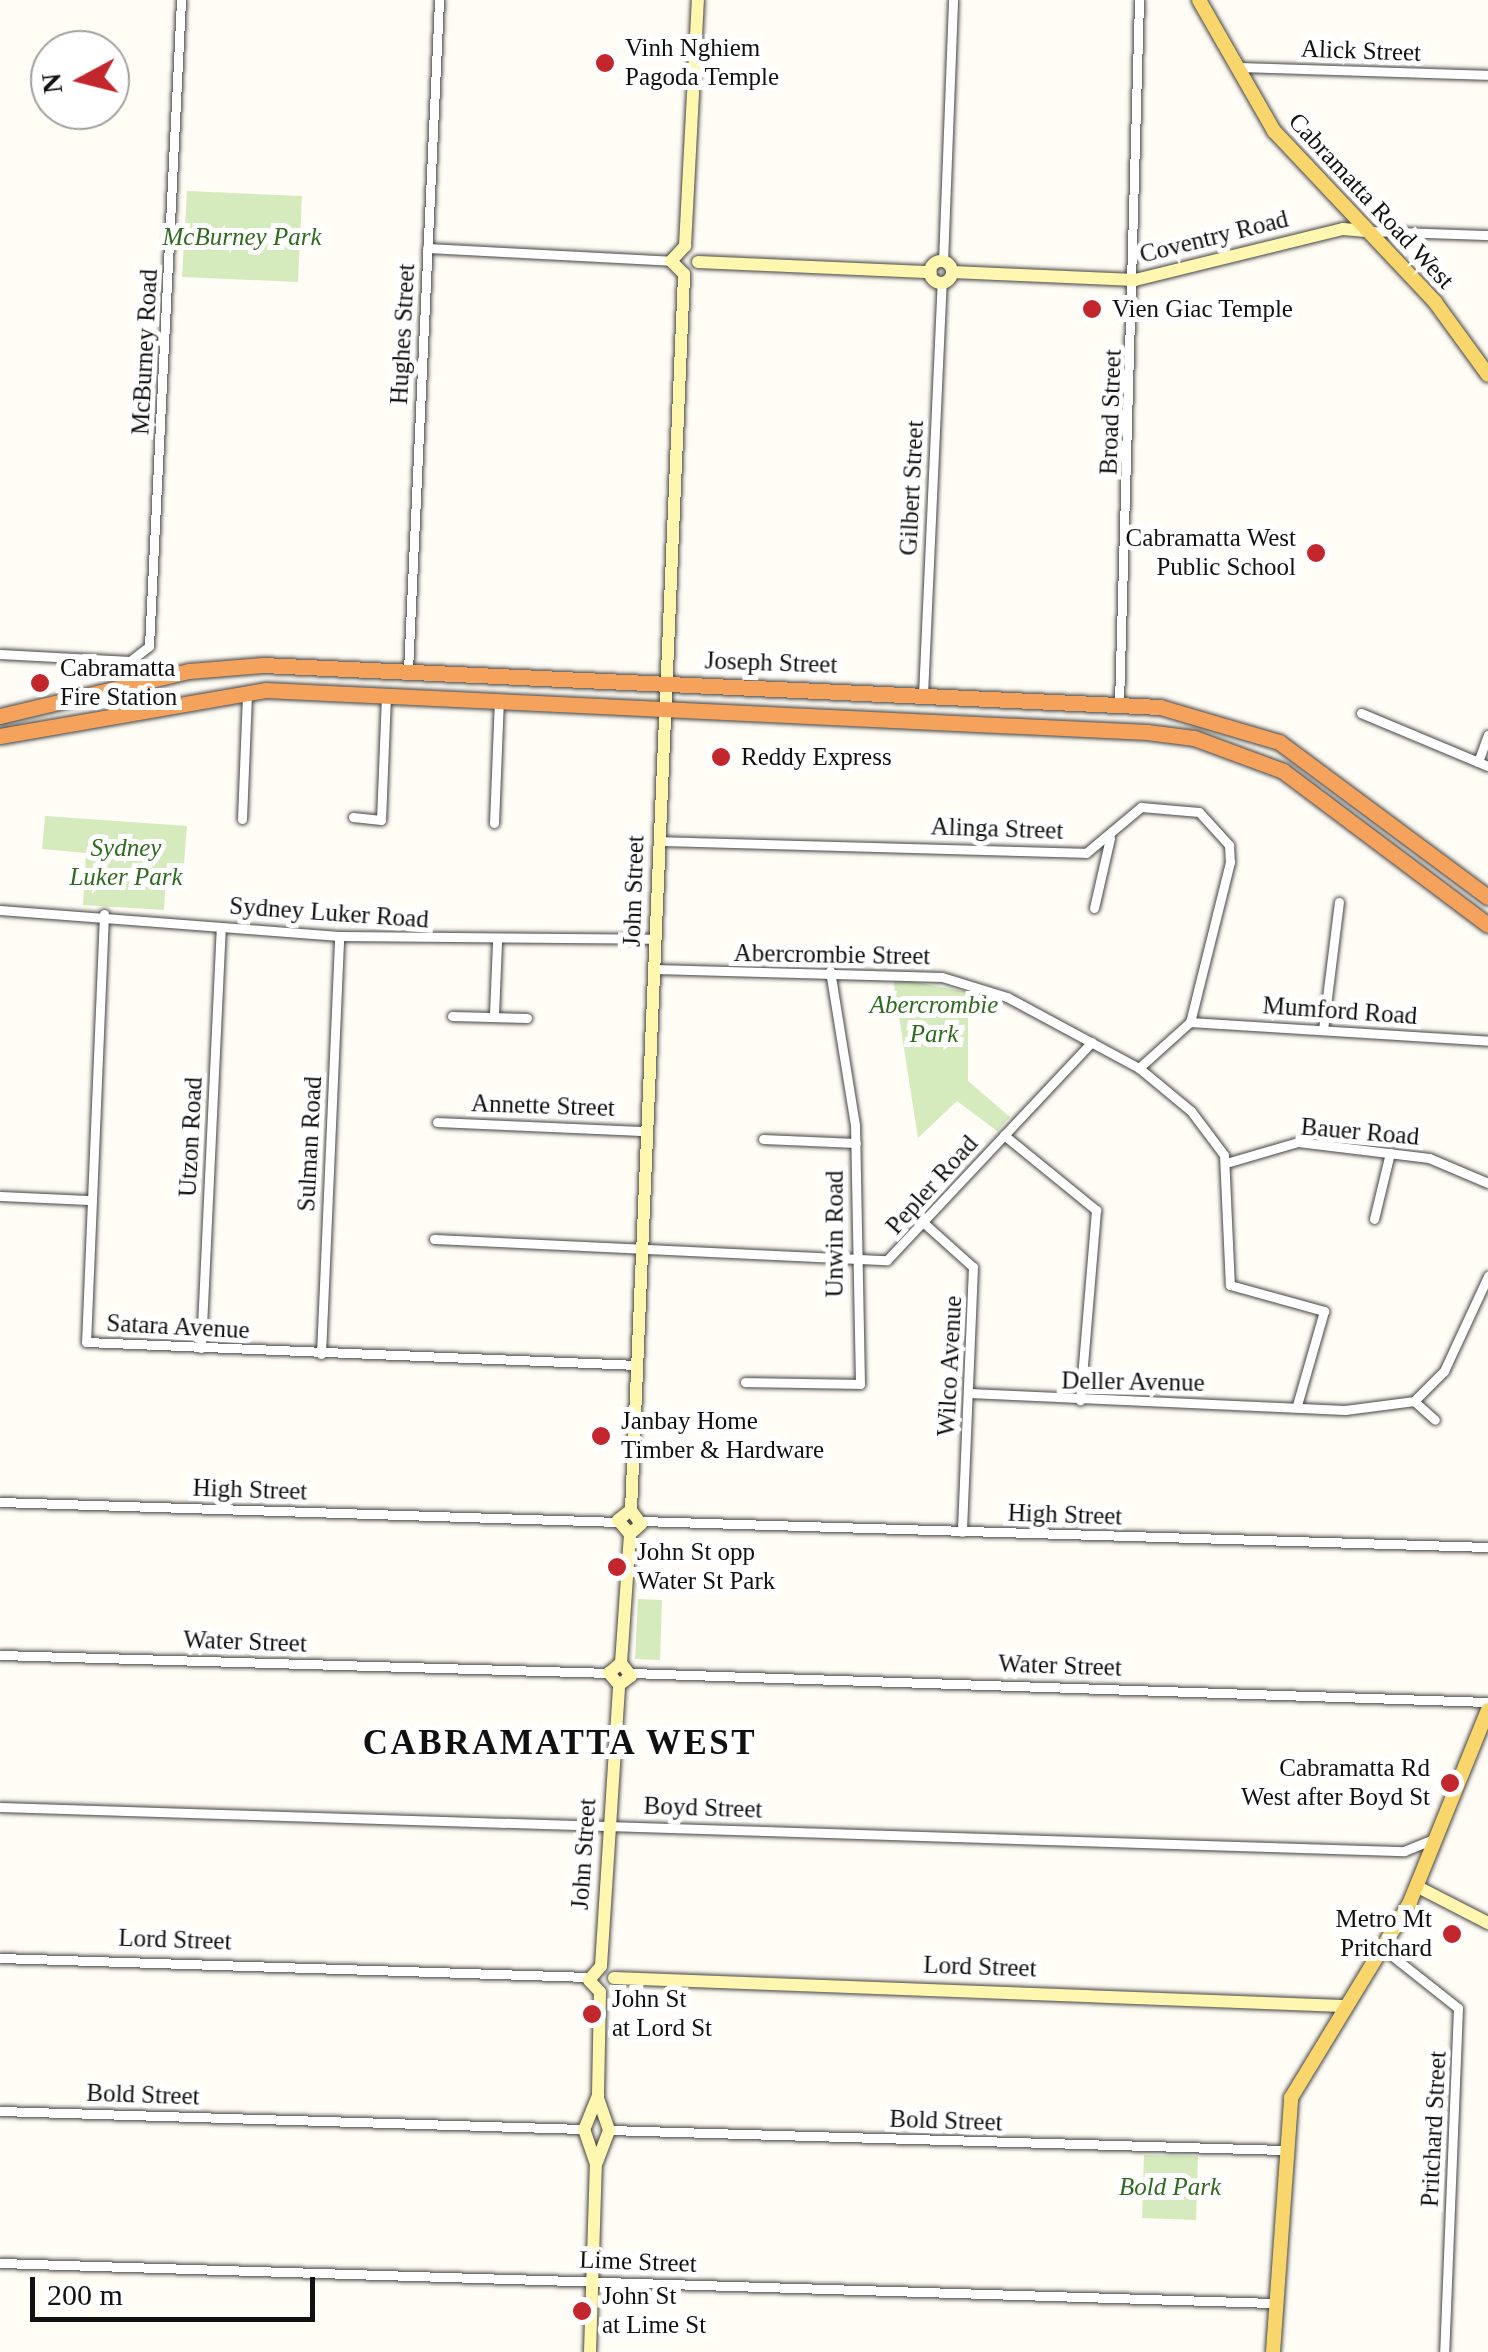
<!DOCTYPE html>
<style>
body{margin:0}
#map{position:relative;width:1488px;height:2352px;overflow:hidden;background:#fffdf5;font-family:"Times New Roman",serif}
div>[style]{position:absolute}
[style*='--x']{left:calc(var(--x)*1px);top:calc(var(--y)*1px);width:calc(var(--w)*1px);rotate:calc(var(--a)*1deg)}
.green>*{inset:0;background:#d5ebbd}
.roads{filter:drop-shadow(0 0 2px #444) drop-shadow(0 0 2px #444)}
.street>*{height:9px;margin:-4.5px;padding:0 4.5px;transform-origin:4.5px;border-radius:4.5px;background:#fff}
.secondary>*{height:12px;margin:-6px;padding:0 6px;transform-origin:6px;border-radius:6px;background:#fff6b0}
.secondary>.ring{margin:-6px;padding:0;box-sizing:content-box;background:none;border:12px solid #fff6b0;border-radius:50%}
.primary>*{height:14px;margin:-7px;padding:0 7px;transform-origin:7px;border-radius:7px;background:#f9d66b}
.highway>*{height:15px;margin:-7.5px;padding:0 7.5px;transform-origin:7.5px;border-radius:7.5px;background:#f5a25d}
.dots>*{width:28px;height:28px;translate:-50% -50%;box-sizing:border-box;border:5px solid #fff;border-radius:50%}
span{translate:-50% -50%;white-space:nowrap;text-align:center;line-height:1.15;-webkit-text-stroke:10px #fff;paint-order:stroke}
.poi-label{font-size:25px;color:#111}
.left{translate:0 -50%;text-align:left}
.right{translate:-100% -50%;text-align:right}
.street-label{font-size:25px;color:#111}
.park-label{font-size:25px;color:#2f6b1f;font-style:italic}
.district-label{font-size:35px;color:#111;font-weight:700;letter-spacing:2.5px}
.north{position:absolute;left:30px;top:30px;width:100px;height:100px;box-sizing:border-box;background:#fff;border:2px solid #a0a0a0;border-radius:50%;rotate:263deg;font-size:28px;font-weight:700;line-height:40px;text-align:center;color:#111}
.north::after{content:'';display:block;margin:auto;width:35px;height:45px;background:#c4262e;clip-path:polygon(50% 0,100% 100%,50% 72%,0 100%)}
.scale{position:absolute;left:30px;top:2277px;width:285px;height:45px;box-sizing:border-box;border:5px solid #111;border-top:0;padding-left:12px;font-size:30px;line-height:35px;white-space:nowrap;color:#111;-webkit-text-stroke:8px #fff;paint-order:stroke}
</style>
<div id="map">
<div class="green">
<i style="clip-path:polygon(187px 191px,302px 196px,298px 282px,182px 277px)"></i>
<i style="clip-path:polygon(45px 816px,187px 826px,184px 864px,167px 863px,164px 910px,83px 905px,86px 853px,42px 849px)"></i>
<i style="clip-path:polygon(893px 978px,968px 992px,968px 1081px,1010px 1117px,997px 1131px,957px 1101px,918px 1138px)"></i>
<i style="clip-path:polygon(638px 1599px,662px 1600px,660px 1660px,635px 1659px)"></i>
<i style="clip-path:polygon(1144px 2155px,1198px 2156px,1196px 2220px,1142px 2218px)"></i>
</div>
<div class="roads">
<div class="street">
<i style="--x:1236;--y:67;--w:252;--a:1.8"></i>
<i style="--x:1366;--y:231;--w:122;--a:1.9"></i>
<i style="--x:427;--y:248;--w:244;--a:3"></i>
<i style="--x:943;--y:262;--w:262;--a:-87.8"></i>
<i style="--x:0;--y:654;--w:130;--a:3.1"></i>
<i style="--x:130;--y:661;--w:24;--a:-38"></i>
<i style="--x:149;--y:646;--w:647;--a:-87.16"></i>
<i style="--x:408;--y:671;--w:672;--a:-87.35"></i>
<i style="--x:923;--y:695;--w:412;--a:-87.4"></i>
<i style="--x:1119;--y:704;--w:704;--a:-88.37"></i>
<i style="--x:1361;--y:713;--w:138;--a:22.7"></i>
<i style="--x:1478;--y:762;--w:29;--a:-70"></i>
<i style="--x:353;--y:817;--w:28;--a:6"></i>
<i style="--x:381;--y:820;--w:125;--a:-87.7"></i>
<i style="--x:242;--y:819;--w:126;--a:-87.7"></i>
<i style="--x:494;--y:823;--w:124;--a:-87.7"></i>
<i style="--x:658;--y:841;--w:428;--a:1.6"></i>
<i style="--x:1086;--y:853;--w:72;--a:-39.9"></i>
<i style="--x:1141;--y:807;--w:58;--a:4.9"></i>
<i style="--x:1199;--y:812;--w:45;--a:47.7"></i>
<i style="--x:1229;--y:845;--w:17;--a:87"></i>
<i style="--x:1230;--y:862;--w:165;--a:104"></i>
<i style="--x:1190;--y:1022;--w:69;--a:138"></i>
<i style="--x:1094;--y:908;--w:72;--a:-77.1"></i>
<i style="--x:0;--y:910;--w:340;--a:4.4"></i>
<i style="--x:339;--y:936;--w:316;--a:0.5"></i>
<i style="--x:104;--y:914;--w:428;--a:92.4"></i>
<i style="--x:86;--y:1342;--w:551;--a:2.39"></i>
<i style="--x:654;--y:969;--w:288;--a:1.6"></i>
<i style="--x:942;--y:977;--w:68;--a:17.1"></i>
<i style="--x:1007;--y:997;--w:150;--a:28.3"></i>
<i style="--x:1139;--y:1068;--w:67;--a:39.6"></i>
<i style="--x:1191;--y:1111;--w:55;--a:53.1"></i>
<i style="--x:1224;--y:1155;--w:130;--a:87.4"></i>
<i style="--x:1230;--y:1285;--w:98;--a:15.5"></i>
<i style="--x:1324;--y:1311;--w:98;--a:106"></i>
<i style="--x:494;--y:1014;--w:72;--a:-87.6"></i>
<i style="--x:452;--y:1016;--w:75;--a:1.5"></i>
<i style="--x:1190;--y:1022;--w:299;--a:3.6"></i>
<i style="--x:1323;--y:1030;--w:129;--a:-82.9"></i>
<i style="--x:437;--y:1122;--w:210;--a:2.5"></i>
<i style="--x:1004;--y:1135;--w:119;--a:39.2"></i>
<i style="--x:1096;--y:1210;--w:191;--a:94.8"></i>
<i style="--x:763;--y:1139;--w:93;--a:2.5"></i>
<i style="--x:1226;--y:1163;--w:75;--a:-16.3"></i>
<i style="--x:1298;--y:1142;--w:132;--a:7"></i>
<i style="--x:1429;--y:1158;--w:64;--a:23"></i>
<i style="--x:0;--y:1196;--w:89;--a:2.6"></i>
<i style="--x:1374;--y:1219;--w:68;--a:-76.4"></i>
<i style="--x:925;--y:1224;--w:64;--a:41.9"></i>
<i style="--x:973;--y:1267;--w:265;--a:92.4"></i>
<i style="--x:434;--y:1239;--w:453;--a:2.7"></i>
<i style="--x:887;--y:1260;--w:299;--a:-46.8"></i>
<i style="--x:201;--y:1348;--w:421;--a:-87.3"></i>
<i style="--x:321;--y:1354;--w:418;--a:-87.5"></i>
<i style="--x:745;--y:1382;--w:115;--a:1"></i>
<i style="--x:860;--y:1384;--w:259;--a:-91.1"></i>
<i style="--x:855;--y:1125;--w:156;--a:-99.2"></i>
<i style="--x:969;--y:1393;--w:376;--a:2.6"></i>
<i style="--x:1345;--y:1410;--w:70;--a:-7.4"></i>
<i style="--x:1414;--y:1401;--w:28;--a:42"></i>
<i style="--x:1414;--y:1401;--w:42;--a:-45"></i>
<i style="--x:1444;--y:1371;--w:105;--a:-65.1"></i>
<i style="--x:0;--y:1502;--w:618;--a:1.85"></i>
<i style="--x:641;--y:1521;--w:847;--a:1.76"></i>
<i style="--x:0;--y:1655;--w:609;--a:1.69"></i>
<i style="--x:631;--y:1673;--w:857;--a:1.94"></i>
<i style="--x:0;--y:1807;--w:1405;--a:1.8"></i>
<i style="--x:1404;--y:1851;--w:32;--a:-22"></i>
<i style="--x:1381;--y:1947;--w:98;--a:38.4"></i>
<i style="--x:1458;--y:2008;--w:344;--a:92.3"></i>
<i style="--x:0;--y:1958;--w:589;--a:1.85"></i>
<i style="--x:0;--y:2111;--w:584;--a:1.77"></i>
<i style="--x:609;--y:2130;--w:672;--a:1.7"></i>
<i style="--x:0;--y:2263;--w:1276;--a:1.8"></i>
</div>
<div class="secondary">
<i style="--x:685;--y:246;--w:246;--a:-87"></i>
<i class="ring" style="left:930px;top:261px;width:10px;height:10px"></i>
<i style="--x:698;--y:262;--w:233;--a:2.5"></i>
<i style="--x:952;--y:272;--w:183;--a:2.5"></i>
<i style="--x:1135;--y:280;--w:214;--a:-13.8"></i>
<i style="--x:1343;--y:229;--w:23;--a:5"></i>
<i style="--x:684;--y:274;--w:18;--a:-135"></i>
<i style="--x:671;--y:261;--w:21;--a:-47"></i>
<i style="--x:631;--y:1510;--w:1237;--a:-87.54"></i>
<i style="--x:630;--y:1534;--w:18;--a:-131"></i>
<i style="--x:618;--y:1520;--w:16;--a:-38"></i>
<i style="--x:630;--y:1534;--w:15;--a:-42"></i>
<i style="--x:641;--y:1524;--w:17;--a:-126"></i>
<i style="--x:621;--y:1663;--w:129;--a:-86"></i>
<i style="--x:619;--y:1685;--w:16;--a:-130"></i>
<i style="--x:609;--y:1673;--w:16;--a:-40"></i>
<i style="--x:619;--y:1685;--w:15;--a:-37"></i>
<i style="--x:631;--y:1676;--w:16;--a:-128"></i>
<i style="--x:1418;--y:1887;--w:79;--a:27.2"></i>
<i style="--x:601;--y:1966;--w:282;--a:-86.3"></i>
<i style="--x:614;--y:1978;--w:729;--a:2.2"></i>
<i style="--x:600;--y:1992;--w:16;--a:-133"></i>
<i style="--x:589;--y:1980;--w:18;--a:-49"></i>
<i style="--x:597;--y:2162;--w:34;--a:-69"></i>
<i style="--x:609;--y:2130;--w:34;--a:-109"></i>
<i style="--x:590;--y:2352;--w:188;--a:-88.2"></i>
<i style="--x:596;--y:2164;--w:36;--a:-109"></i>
<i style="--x:584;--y:2130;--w:38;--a:-68"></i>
<i style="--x:598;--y:2095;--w:103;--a:-88.9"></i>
</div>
<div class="primary">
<i style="--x:1199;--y:0;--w:151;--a:60.2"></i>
<i style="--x:1274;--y:131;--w:235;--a:46.7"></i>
<i style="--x:1435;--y:302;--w:90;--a:54"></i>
<i style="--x:1273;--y:2352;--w:255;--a:-85.9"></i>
<i style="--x:1291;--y:2098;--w:229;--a:-58.7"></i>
<i style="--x:1410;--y:1902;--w:207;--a:-67.9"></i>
</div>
<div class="highway">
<i style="--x:0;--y:716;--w:194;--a:-13.4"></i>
<i style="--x:189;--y:671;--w:74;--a:-4.6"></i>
<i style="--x:263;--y:665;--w:898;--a:2.68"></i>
<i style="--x:1160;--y:707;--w:124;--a:16.4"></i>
<i style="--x:1279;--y:742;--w:260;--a:36.6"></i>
<i style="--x:0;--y:736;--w:269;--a:-9.8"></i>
<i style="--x:265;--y:690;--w:883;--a:2.73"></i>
<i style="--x:1147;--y:732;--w:47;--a:7.3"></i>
<i style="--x:1194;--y:738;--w:95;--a:20.3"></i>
<i style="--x:1283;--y:771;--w:256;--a:36.9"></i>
</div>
</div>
<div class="dots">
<i style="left:605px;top:63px;background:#c4262e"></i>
<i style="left:1092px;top:309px;background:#c4262e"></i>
<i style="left:1316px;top:553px;background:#c4262e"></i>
<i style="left:40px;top:683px;background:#c4262e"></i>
<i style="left:721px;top:757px;background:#c4262e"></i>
<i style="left:601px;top:1436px;background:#c4262e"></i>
<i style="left:617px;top:1567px;background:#c4262e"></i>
<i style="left:1450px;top:1783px;background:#c4262e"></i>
<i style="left:1452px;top:1934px;background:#c4262e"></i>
<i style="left:592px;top:2014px;background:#c4262e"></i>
<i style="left:582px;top:2311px;background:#c4262e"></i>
</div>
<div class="poi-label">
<span class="left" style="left:625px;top:63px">Vinh Nghiem<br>Pagoda Temple</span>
<span class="left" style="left:1112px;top:309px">Vien Giac Temple</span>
<span class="right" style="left:1296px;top:553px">Cabramatta West<br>Public School</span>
<span class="left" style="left:60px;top:683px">Cabramatta<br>Fire Station</span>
<span class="left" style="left:741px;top:757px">Reddy Express</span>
<span class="left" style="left:621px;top:1436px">Janbay Home<br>Timber &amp; Hardware</span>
<span class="left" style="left:637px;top:1567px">John St opp<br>Water St Park</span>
<span class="right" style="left:1430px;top:1783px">Cabramatta Rd<br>West after Boyd St</span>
<span class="right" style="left:1432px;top:1934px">Metro Mt<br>Pritchard</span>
<span class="left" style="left:612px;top:2014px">John St<br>at Lord St</span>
<span class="left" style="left:602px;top:2311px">John St<br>at Lime St</span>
</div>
<div class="street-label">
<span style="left:1361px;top:51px;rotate:2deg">Alick Street</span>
<span style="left:1371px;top:201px;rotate:47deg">Cabramatta Road West</span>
<span style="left:1214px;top:237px;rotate:-14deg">Coventry Road</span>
<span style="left:403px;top:334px;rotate:-87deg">Hughes Street</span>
<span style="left:145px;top:352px;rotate:-87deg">McBurney Road</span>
<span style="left:1111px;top:412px;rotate:-88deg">Broad Street</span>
<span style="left:912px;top:488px;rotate:-87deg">Gilbert Street</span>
<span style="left:771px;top:663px;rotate:2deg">Joseph Street</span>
<span style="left:997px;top:829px;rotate:2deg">Alinga Street</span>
<span style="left:634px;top:891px;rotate:-88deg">John Street</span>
<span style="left:329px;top:913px;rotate:4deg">Sydney Luker Road</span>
<span style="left:832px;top:955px;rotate:1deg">Abercrombie Street</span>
<span style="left:1340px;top:1011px;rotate:4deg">Mumford Road</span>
<span style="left:543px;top:1106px;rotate:2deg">Annette Street</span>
<span style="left:1360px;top:1132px;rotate:5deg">Bauer Road</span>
<span style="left:191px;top:1137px;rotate:-87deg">Utzon Road</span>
<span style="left:310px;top:1144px;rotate:-87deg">Sulman Road</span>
<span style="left:932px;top:1185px;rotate:-48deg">Pepler Road</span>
<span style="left:835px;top:1234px;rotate:-90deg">Unwin Road</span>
<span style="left:178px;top:1327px;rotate:3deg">Satara Avenue</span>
<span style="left:950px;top:1366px;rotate:-87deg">Wilco Avenue</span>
<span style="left:1133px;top:1382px;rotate:1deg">Deller Avenue</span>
<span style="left:250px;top:1490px;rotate:2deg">High Street</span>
<span style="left:1065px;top:1515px;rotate:2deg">High Street</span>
<span style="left:245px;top:1642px;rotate:2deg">Water Street</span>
<span style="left:1060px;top:1666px;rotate:2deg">Water Street</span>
<span style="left:703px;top:1808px;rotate:2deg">Boyd Street</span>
<span style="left:584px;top:1854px;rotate:-86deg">John Street</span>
<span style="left:175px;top:1940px;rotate:2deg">Lord Street</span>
<span style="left:980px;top:1967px;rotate:2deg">Lord Street</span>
<span style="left:143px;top:2095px;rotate:2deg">Bold Street</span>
<span style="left:946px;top:2121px;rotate:2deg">Bold Street</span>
<span style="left:1434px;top:2129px;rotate:-87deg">Pritchard Street</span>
<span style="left:638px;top:2262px;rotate:2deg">Lime Street</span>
</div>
<div class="park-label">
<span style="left:242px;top:237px">McBurney Park</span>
<span style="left:126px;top:863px">Sydney<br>Luker Park</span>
<span style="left:934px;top:1020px">Abercrombie<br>Park</span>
<span style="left:1170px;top:2187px">Bold Park</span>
</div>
<div class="district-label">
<span style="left:560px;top:1743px">CABRAMATTA WEST</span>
</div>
<div class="north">N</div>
<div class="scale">200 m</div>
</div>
